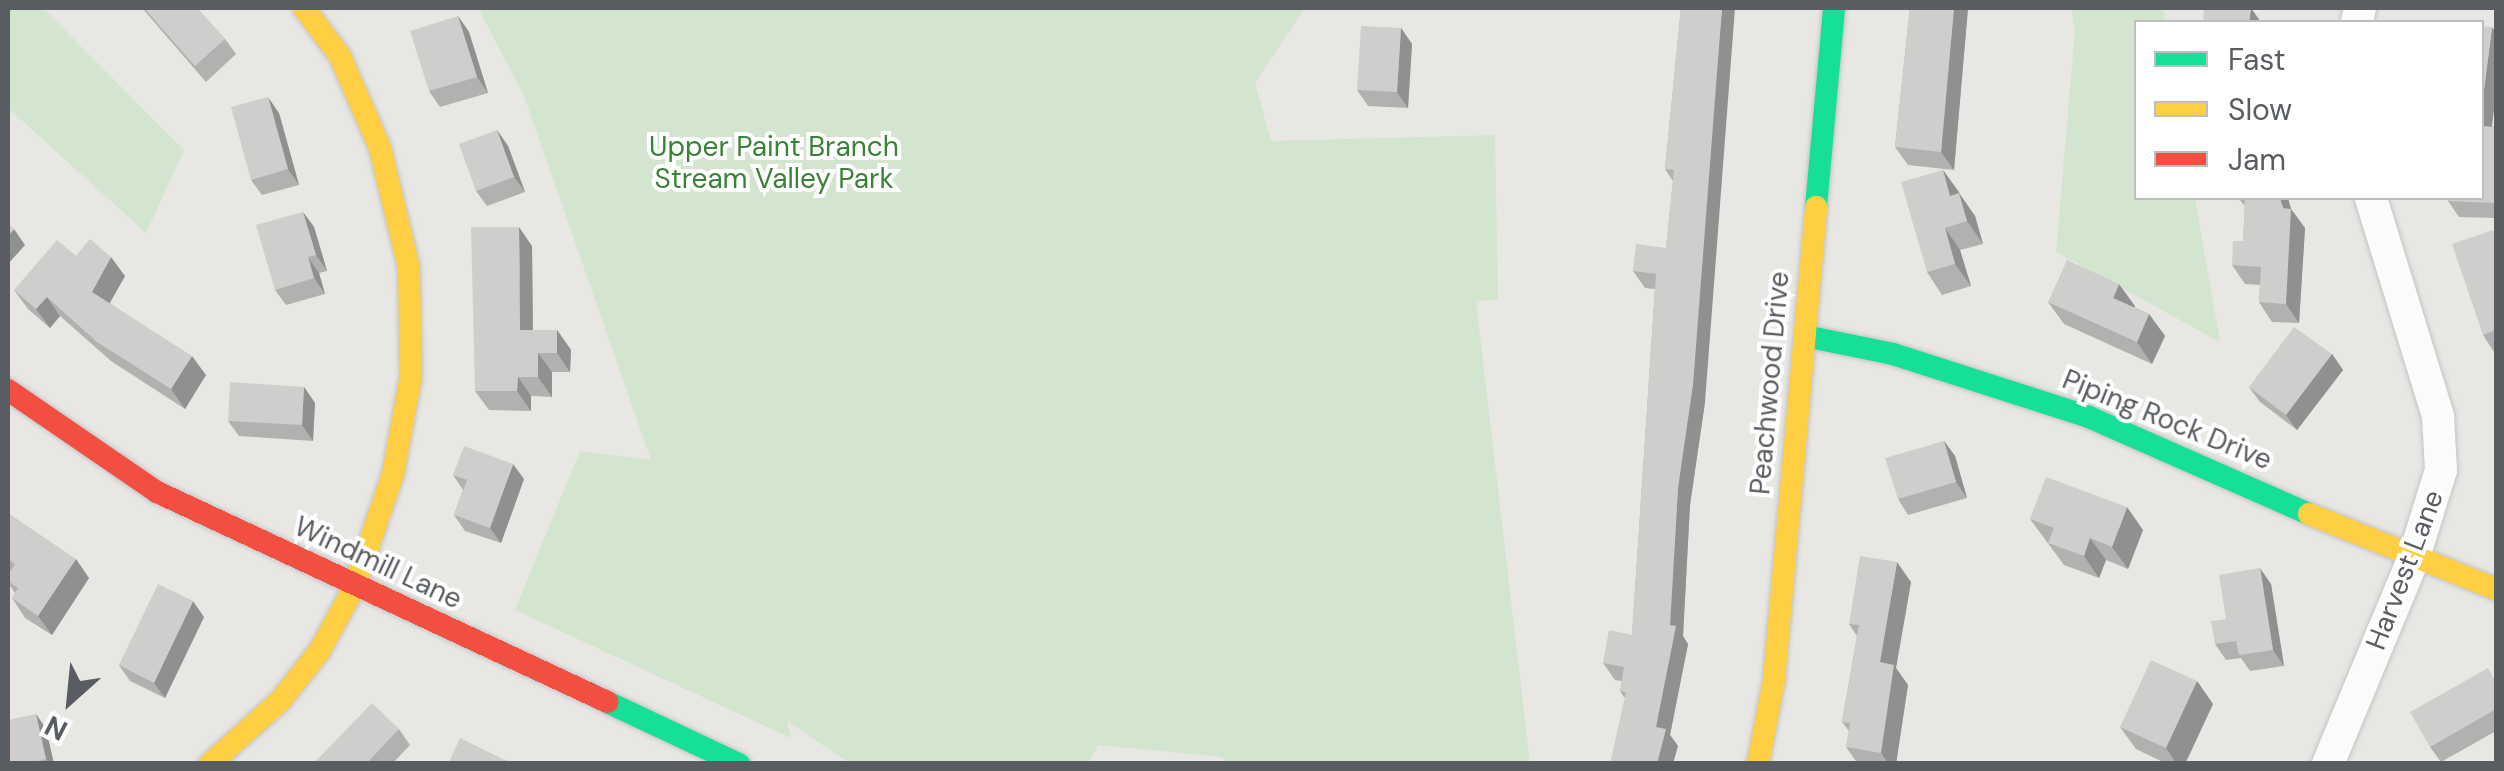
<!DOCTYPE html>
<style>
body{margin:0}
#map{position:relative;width:2504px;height:771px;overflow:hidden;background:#e9e7e4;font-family:"DM Sans",sans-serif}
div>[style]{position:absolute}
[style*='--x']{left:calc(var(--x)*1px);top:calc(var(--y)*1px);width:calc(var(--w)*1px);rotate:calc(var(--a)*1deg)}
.green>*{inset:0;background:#d3e5cf}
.roads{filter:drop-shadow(0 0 2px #c4c4c5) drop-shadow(0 0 2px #c4c4c5)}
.street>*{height:32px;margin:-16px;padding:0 16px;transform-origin:16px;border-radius:16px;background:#fcfbfb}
.fast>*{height:22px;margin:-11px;padding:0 11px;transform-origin:11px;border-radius:11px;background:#16e098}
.slow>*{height:22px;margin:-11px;padding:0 11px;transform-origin:11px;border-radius:11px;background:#ffcf43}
.jam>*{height:22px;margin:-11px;padding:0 11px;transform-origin:11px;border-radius:11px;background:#f24e42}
.wall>*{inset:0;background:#b2b1b0}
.shaded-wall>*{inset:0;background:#919090}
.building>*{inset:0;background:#cfcecd}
span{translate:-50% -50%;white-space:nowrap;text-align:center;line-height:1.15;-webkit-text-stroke:8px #fff;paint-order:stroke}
.park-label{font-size:28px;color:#3a8237}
.street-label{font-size:28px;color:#595d61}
.frame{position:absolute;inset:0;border:10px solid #595d61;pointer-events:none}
.legend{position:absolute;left:2134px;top:20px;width:350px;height:180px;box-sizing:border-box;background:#fff;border:2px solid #bdbec0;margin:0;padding:12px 18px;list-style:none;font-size:30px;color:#595d61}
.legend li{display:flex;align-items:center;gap:20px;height:50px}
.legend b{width:50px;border:2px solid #bdbec0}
.north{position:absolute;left:20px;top:651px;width:100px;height:100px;-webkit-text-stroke:8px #fff;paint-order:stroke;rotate:207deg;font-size:28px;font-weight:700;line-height:40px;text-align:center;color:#595d61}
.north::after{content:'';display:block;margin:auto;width:35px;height:45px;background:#595d61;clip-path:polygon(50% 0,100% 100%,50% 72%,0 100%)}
</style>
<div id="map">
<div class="green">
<i style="clip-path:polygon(8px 8px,43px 8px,184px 150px,146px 233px,8px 108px)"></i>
<i style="clip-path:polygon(478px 8px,1305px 8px,1255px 83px,1271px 141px,1495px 135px,1498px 300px,1476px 301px,1530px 763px,1228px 764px,1222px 757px,1098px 745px,1089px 763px,849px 763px,787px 721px,791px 738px,515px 610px,580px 451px,651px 460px,524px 96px)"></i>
<i style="clip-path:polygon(2071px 8px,2164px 8px,2165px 22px,2136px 22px,2136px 198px,2195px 198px,2220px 342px,2056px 252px,2075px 30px)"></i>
</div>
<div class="roads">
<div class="street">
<i style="--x:2357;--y:22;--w:14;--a:-78"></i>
<i style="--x:2328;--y:764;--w:221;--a:-67.4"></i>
<i style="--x:2413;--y:560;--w:94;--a:-72.7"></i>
<i style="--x:2441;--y:470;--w:54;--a:-93.2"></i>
<i style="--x:2438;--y:416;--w:228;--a:-107.1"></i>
</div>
<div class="fast">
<i style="--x:1816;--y:207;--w:200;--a:-84.8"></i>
<i style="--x:1805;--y:336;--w:90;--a:11.6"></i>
<i style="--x:1893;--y:354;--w:206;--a:17.8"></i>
<i style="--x:2089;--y:417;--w:240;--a:23.8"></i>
<i style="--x:607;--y:702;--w:146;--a:25.2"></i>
</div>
<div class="slow">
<i style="--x:2309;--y:514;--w:201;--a:21.9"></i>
<i style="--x:210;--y:764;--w:96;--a:-42"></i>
<i style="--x:281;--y:700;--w:63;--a:-52"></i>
<i style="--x:320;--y:650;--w:73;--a:-61.3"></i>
<i style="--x:355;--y:586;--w:118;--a:-71.3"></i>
<i style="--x:393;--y:474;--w:100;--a:-79.6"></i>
<i style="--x:411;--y:376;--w:108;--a:-91.1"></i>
<i style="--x:409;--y:268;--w:123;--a:-103.6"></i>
<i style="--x:380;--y:148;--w:100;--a:-113.5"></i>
<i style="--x:340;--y:56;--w:60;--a:-126.9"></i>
<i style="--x:1758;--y:764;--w:86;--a:-79.2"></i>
<i style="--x:1774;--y:680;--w:475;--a:-84.9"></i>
</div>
<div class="jam">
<i style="--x:8;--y:390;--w:181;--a:34.4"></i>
<i style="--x:157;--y:492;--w:497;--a:25"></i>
</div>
</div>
<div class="wall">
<i style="clip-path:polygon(142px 8px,197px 8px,225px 39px,236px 54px,206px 82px)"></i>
<i style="clip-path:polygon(1681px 8px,1705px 402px,1690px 505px,1683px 636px,1688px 644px,1670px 735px,1678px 746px,1624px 697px,1620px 691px,1622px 681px,1615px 680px,1603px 663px,1632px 635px,1655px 289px,1645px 288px,1633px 271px,1666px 248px,1673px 181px,1665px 169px)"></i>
<i style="clip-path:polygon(1910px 8px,1968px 8px,1954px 170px,1908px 165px,1895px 147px)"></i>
<i style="clip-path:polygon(458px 16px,469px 32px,488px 93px,440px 107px,429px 91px)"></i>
<i style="clip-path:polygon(1401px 28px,1412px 44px,1408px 108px,1368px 106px,1357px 90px)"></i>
<i style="clip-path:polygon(2496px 33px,2496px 92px,2492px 126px,2496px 127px,2496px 218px,2459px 217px,2448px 201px)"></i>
<i style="clip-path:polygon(279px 113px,299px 185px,262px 195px,251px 180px)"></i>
<i style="clip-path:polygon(497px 130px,508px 146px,525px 192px,487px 206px,476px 191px)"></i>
<i style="clip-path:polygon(1943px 170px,1975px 216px,1983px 244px,1960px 250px,1971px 286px,1942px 295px,1927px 272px)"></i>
<i style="clip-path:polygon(2238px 198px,2288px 198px,2291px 209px,2305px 228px,2299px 323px,2272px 322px,2259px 302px,2260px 285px,2245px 284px,2232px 265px,2243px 241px,2245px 206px)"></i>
<i style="clip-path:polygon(303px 212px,314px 227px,327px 271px,319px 273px,325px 294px,286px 305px,275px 290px)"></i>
<i style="clip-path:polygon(2496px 235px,2496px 355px,2483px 335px)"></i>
<i style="clip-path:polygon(532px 246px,533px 330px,557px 330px,571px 350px,570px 372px,552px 372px,552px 397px,531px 396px,531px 411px,489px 410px,475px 391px)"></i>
<i style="clip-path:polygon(76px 256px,125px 276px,110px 303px,206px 375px,185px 409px,111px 361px,60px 316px,50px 328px,28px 309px,14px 290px)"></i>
<i style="clip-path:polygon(2048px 302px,2135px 306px,2134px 307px,2149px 314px,2165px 336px,2152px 364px,2064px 324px)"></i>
<i style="clip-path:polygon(2332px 354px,2343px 370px,2297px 430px,2260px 402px,2249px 387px)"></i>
<i style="clip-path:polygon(304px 387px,315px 403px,313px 441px,239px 436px,228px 421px)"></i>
<i style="clip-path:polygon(1944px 441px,1955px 456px,1967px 498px,1908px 515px,1898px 499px)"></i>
<i style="clip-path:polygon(453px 475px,524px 479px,501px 543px,465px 531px,454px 515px,463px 490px)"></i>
<i style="clip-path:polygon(8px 506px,10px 509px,8px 513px,89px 578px,52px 635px,25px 618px,12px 598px,15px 593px,8px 583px,8px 576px,11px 571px,8px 569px)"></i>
<i style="clip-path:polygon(2030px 519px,2143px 530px,2128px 569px,2106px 560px,2099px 578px,2064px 565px)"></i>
<i style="clip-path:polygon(1911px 582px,1896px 668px,1908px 685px,1896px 764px,1858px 764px,1846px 747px,1849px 731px,1842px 722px,1857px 636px,1849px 624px)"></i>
<i style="clip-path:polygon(2271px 584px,2284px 666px,2250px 671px,2241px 658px,2226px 660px,2215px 644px,2226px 619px)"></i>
<i style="clip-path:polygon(204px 617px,165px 698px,130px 681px,119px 665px)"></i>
<i style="clip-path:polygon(2496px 680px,2496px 731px,2441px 762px,2430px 747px)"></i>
<i style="clip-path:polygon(2197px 681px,2213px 704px,2185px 764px,2167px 764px,2136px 749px,2120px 727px)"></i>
<i style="clip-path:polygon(36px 714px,46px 729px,54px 764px,8px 764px)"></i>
<i style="clip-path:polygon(399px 729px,410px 745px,392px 764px,313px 764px)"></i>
</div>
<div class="shaded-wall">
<i style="clip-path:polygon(1722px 8px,1735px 8px,1705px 402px,1690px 505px,1683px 636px,1688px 644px,1670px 735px,1678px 746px,1673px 764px,1657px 764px,1656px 727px,1670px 625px,1678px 488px)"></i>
<i style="clip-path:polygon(1954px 8px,1968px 8px,1954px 170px,1941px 152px)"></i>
<i style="clip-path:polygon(2251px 8px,2261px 22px,2249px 22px)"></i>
<i style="clip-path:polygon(458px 16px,469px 32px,488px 93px,477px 77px)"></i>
<i style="clip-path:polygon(2492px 27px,2496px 33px,2496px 92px,2490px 141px,2482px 130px,2482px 106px)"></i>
<i style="clip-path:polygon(1401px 28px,1412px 44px,1408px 108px,1397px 92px)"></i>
<i style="clip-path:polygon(268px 97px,279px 113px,299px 185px,288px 169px)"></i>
<i style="clip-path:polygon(497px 130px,508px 146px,525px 192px,514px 177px)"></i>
<i style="clip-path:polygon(1943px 170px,1959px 192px,1966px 218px,1950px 196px)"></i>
<i style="clip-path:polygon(1959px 193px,1975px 216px,1983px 244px,1967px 221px)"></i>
<i style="clip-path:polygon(2280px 198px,2288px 198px,2291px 209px,2305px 228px,2299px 323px,2286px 304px,2283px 208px)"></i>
<i style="clip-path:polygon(303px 212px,314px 227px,327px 271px,316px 255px)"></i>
<i style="clip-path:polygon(519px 227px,532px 246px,533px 349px,520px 330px)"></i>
<i style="clip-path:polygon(1945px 228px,1960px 250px,1971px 286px,1955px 264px)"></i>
<i style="clip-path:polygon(14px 229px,25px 245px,8px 264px,8px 236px)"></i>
<i style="clip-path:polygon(111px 257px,125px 276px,105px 311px,92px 292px)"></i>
<i style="clip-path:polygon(308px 257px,319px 273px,325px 294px,314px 278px)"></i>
<i style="clip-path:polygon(2119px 284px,2135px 306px,2129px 320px,2113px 298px)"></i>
<i style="clip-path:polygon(47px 297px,60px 316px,50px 328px,36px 309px)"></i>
<i style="clip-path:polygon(2149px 314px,2165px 336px,2152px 364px,2137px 342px)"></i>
<i style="clip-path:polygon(557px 330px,571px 350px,570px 372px,557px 353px)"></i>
<i style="clip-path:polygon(538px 353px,552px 372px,552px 397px,538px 377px)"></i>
<i style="clip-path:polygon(2332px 354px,2343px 370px,2297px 430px,2286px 415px)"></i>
<i style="clip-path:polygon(192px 356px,206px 375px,185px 409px,171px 389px)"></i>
<i style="clip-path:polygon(518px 377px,531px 396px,531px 411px,517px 391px)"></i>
<i style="clip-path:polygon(304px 387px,315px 403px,313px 441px,302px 425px)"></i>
<i style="clip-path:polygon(1944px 441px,1955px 456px,1967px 498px,1956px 482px)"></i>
<i style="clip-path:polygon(513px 464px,524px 479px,501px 543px,490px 528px)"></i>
<i style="clip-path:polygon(2127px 507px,2143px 530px,2128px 569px,2112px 547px)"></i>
<i style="clip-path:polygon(2090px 538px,2106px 560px,2099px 578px,2084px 556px)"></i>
<i style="clip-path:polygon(76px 559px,89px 578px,52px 635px,38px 616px)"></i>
<i style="clip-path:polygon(1897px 562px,1911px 582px,1896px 668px,1908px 685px,1896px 764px,1889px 764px,1881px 753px,1880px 662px)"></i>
<i style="clip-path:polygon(2260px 568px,2271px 584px,2284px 666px,2273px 650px)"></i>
<i style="clip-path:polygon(193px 601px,204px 617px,165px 698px,154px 683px)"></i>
<i style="clip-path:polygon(2197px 681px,2213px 704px,2185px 764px,2177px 764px,2166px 748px)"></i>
<i style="clip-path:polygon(36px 714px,46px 729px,54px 764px,49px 764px,46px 759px)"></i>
</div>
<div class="building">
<i style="clip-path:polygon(144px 8px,197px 8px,225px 39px,195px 66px)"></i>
<i style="clip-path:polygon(1681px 8px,1722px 8px,1693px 385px,1678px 488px,1670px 625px,1676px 626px,1656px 727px,1666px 729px,1657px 764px,1610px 764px,1626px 692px,1620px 691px,1624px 667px,1603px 663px,1609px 630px,1632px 635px,1656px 274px,1633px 271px,1636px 244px,1666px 248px,1674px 170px,1665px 169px)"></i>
<i style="clip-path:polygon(1910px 8px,1954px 8px,1941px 152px,1895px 147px)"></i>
<i style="clip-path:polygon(2204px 8px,2250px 8px,2249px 22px,2203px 22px)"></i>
<i style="clip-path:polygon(458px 16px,477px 77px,429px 91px,410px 31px)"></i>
<i style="clip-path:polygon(1361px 26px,1401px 28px,1397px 92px,1357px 90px)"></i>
<i style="clip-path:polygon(2482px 26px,2492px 27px,2482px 106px)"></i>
<i style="clip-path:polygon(268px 97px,288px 169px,251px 180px,231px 107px)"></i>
<i style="clip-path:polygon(2482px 126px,2496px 127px,2494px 203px,2448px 201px,2449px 198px,2482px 198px)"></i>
<i style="clip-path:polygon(497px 130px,514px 177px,476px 191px,459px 144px)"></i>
<i style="clip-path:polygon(1943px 170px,1950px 196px,1959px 193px,1967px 221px,1945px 228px,1955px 264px,1927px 272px,1901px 182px)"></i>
<i style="clip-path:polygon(2245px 198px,2280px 198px,2283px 208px,2291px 209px,2286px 304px,2259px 302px,2261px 267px,2232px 265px,2233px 241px,2243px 241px)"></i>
<i style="clip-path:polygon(303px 212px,316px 255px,308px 257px,314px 278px,275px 290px,256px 225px)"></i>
<i style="clip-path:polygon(8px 223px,14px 229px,8px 236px)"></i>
<i style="clip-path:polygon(471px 227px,519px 227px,520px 330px,557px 330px,557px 353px,538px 353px,538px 377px,518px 377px,517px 391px,475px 391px)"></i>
<i style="clip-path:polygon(2493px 230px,2496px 240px,2496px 330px,2483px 335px,2452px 244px)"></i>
<i style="clip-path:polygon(90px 239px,111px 257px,92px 292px,192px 356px,171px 389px,97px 342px,47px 297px,36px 309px,14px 290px,57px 240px,76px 256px)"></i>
<i style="clip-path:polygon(2067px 260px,2119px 284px,2113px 298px,2149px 314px,2137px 342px,2048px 302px)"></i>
<i style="clip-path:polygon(2294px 327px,2332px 354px,2286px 415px,2249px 387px)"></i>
<i style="clip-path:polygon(230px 382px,304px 387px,302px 425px,228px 421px)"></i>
<i style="clip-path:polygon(1944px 441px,1956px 482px,1898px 499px,1885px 458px)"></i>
<i style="clip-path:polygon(464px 446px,513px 464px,490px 528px,454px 515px,467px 480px,453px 475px)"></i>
<i style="clip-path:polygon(2046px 477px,2127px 507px,2112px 547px,2090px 538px,2084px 556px,2048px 543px,2054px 528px,2030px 519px)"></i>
<i style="clip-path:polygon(8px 513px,76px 559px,38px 616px,12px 598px,18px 588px,8px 581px,8px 576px,15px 564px,8px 559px)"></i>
<i style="clip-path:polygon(1860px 556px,1897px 562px,1880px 662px,1894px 665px,1881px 753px,1846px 747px,1850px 723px,1842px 722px,1859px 625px,1849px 624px)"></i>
<i style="clip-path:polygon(2260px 568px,2273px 650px,2239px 655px,2236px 641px,2215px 644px,2211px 621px,2226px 619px,2219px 575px)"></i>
<i style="clip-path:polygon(158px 584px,193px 601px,154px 683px,119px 665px)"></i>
<i style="clip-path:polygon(2151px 660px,2197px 681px,2166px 748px,2120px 727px)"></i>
<i style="clip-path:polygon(2488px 668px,2496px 682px,2496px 709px,2430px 747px,2410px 712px)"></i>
<i style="clip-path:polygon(372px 703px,399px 729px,366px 764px,313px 764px)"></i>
<i style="clip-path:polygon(36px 714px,46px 759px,25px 764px,8px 764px,8px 720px)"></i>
<i style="clip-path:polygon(460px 738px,513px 764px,448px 764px)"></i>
</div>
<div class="park-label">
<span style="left:774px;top:163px">Upper Paint Branch<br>Stream Valley Park</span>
</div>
<div class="street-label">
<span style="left:1770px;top:383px;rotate:-85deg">Peachwood Drive</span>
<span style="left:2167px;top:420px;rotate:22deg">Piping Rock Drive</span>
<span style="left:378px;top:563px;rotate:25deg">Windmill Lane</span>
<span style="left:2405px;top:570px;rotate:-69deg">Harvest Lane</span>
</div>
<div class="frame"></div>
<ul class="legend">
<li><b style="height:12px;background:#16e098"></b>Fast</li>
<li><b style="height:12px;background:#ffcf43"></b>Slow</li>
<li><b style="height:12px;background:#f24e42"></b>Jam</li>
</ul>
<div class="north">N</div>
</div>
